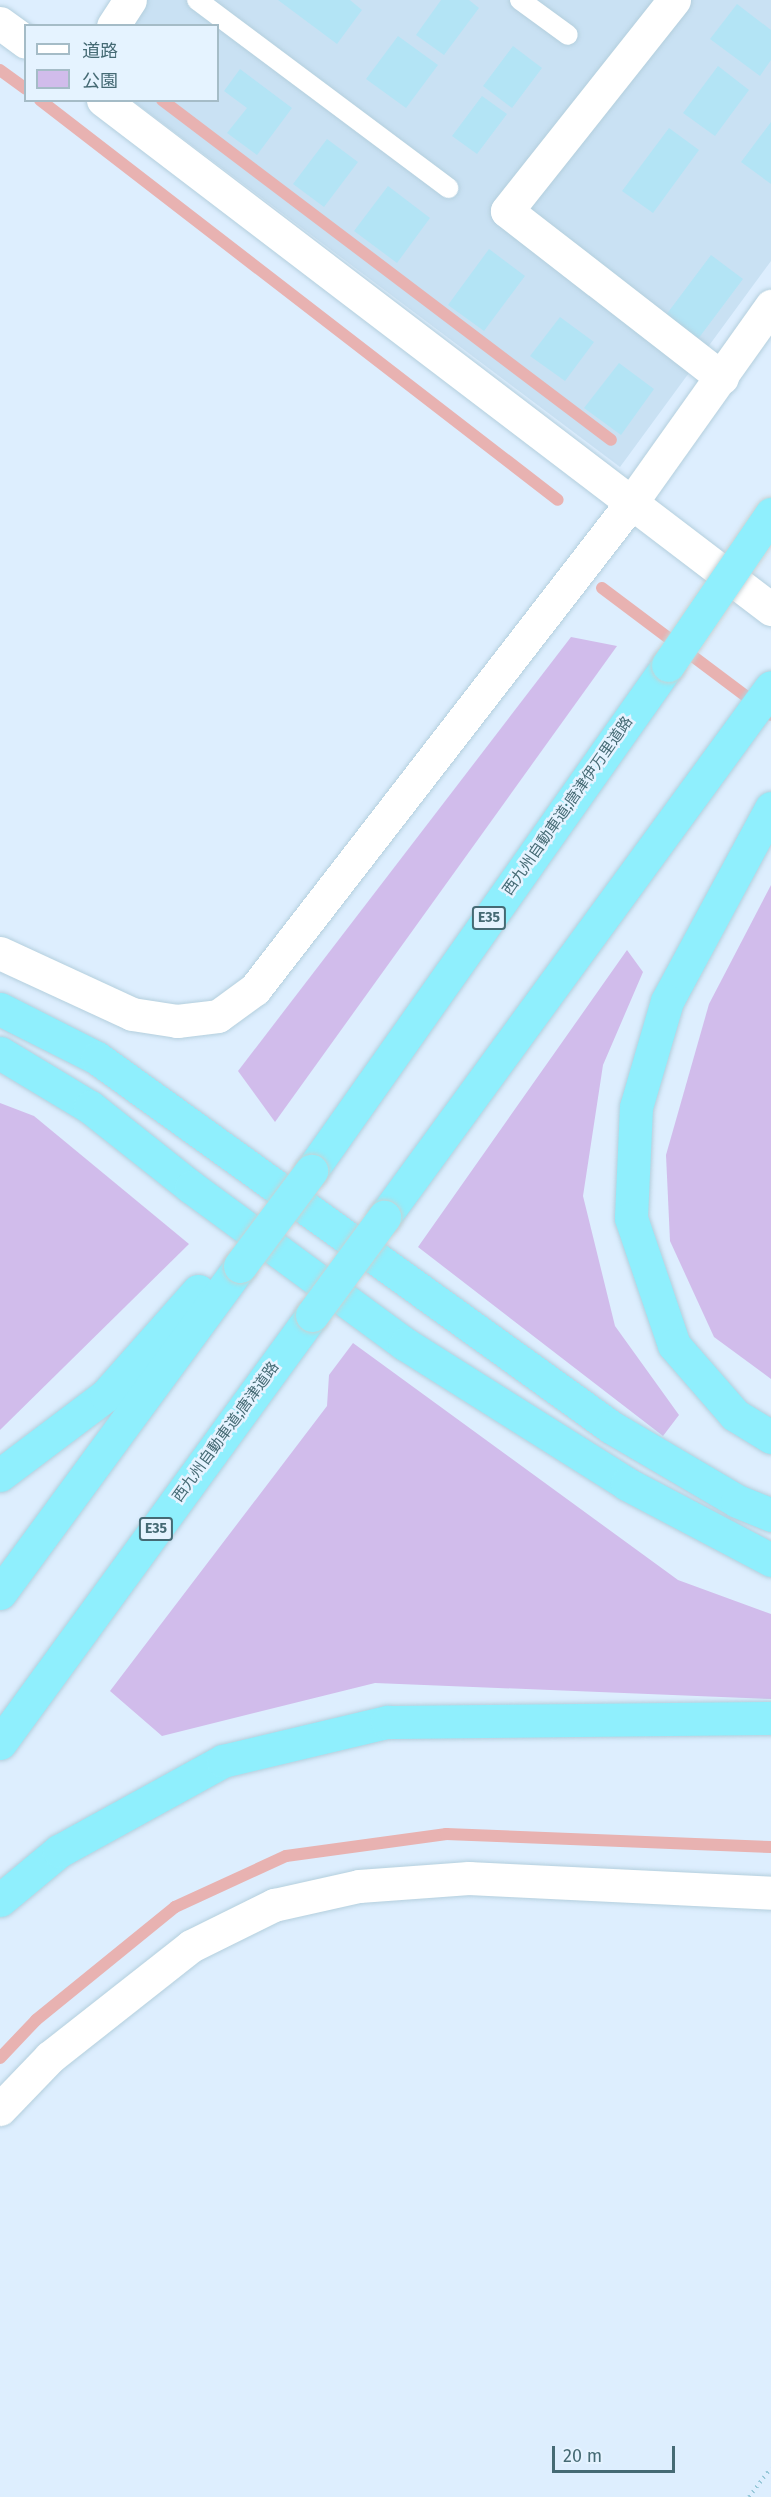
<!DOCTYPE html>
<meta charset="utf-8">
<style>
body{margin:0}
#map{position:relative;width:771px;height:2497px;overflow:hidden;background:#ddeefe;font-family:"Fira Sans","Noto Sans JP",sans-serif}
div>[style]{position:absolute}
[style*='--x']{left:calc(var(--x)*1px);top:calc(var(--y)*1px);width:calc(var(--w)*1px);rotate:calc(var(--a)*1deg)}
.residential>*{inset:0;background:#c9e1f3}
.green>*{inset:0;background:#d1bceb}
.stream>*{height:12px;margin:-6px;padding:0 6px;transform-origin:6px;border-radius:6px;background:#e8b2b1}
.building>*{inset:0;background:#b3e4f5}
.path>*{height:4px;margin-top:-2px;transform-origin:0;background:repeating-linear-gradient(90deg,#97c8d9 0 1.5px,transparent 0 6px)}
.roads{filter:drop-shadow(0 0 2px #b4cfdd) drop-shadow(0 0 2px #b4cfdd)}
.lane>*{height:20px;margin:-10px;padding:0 10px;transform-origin:10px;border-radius:10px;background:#fff}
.street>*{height:33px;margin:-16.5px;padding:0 16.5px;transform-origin:16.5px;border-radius:16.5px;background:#fff}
.secondary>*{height:33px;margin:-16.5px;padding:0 16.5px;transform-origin:16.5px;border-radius:16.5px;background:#fff}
.highway>*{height:33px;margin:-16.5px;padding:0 16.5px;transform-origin:16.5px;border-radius:16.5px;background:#8feffd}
.bridges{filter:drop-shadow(0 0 2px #c7d2d5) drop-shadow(0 0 2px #c7d2d5)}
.highway-bridge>*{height:33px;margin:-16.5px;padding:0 16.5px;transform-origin:16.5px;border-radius:16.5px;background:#8feffd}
span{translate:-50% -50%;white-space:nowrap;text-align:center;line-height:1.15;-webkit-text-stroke:5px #e5f3ff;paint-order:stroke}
.shield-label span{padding:2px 4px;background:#e5f3ff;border:2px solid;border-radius:4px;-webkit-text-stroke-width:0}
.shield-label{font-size:14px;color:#456a74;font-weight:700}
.street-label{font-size:15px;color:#456a74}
.legend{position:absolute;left:24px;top:24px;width:195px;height:78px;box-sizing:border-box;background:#e5f3ff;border:2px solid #a5bcc7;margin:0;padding:8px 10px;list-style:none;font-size:18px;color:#456a74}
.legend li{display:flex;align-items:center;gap:12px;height:30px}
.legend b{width:30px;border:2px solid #a5bcc7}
.scale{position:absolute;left:552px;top:2446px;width:123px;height:27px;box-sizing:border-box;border:3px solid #456a74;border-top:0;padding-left:8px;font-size:18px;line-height:21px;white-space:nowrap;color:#456a74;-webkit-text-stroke:4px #e5f3ff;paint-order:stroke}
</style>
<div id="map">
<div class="residential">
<i style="clip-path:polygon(113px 0,771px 0,771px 261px,620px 467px,133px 101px,218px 100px,218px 26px,95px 26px)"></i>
</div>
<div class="green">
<i style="clip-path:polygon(571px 637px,617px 646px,275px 1122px,238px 1071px)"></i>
<i style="clip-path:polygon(771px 885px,771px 1379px,714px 1337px,670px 1241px,666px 1155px,709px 1004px)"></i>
<i style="clip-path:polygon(627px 950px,643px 972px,603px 1065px,583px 1196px,615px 1326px,679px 1415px,663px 1436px,418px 1247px)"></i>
<i style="clip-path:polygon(0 1103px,34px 1116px,189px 1244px,0 1430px)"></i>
<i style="clip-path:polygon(353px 1343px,678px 1580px,771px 1614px,771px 1699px,375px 1683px,162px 1736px,110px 1691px,327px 1406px,329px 1375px)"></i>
</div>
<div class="stream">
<i style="--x:0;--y:70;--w:32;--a:36"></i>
<i style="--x:40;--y:100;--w:654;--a:37.68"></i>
<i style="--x:162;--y:100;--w:563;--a:37.13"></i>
<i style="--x:602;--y:588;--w:211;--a:36.9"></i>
<i style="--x:0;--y:2058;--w:52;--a:-46.5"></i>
<i style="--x:36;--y:2020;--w:179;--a:-39.1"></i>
<i style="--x:175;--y:1907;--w:122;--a:-24.7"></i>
<i style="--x:286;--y:1856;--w:162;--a:-7.8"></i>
<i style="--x:446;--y:1834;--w:325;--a:2.3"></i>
</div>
<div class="building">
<i style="clip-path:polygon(278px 0,350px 0,362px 10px,337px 44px)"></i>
<i style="clip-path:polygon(441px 0,469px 0,479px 8px,444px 55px,416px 35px)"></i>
<i style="clip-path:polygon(737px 4px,771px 30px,771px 60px,760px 76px,710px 39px)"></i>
<i style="clip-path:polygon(398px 36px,438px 65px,406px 108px,366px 79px)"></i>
<i style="clip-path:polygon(513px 46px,542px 68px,512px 108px,483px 86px)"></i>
<i style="clip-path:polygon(718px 66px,749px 90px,715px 136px,683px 113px)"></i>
<i style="clip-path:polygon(240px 69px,292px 108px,257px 155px,227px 133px,247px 108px,224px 91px)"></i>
<i style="clip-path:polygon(482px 96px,507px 114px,477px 154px,452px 136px)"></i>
<i style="clip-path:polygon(771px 122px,771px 184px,741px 162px)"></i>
<i style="clip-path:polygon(669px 128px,699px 150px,653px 213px,622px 191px)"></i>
<i style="clip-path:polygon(327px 139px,358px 162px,324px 207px,293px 184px)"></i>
<i style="clip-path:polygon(388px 186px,430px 218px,397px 263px,354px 231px)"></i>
<i style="clip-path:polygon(489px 249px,525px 276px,484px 331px,448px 305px)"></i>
<i style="clip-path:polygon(711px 255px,743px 279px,698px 339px,666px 315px)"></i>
<i style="clip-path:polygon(560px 317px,594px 342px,565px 381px,530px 356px)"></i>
<i style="clip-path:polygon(619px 363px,654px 389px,621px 435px,584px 408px)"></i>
</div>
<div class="path">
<i style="--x:749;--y:2497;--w:36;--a:-53"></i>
</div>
<div class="roads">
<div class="lane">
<i style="--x:197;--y:0;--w:314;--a:36.8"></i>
<i style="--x:520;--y:0;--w:59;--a:36.1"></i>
</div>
<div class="street">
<i style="--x:674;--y:0;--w:269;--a:128.4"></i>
<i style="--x:507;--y:211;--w:272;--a:37.8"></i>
<i style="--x:0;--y:23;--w:32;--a:36"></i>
<i style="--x:113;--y:26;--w:31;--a:-57"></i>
<i style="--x:103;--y:100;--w:840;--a:37.31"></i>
</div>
<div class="secondary">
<i style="--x:0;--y:953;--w:145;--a:24.8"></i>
<i style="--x:132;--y:1014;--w:46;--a:8.8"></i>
<i style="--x:177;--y:1021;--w:41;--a:-7"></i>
<i style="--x:218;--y:1016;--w:46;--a:-36.1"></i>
<i style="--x:255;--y:989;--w:614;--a:-52.27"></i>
<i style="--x:631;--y:503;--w:242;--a:-54.6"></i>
<i style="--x:0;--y:2109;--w:72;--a:-46.1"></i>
<i style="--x:50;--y:2057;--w:179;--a:-38.2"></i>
<i style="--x:191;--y:1946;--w:93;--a:-26.3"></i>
<i style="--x:274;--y:1905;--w:87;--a:-12.6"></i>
<i style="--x:359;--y:1886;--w:110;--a:-4.2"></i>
<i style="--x:469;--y:1878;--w:302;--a:2.8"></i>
</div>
<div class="highway">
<i style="--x:771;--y:808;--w:219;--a:118.3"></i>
<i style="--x:667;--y:1001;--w:110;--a:106.3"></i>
<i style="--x:636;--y:1107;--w:111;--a:92.6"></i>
<i style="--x:631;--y:1218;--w:134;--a:71.3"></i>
<i style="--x:674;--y:1345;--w:93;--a:48.9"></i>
<i style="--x:735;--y:1415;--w:42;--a:31.4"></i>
<i style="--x:0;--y:1009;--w:109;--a:26.8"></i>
<i style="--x:97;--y:1058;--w:633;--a:35.67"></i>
<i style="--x:611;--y:1427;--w:146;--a:30.4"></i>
<i style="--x:737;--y:1501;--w:37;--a:22"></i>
<i style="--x:0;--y:1053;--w:105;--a:31"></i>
<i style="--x:90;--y:1107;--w:129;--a:38.4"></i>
<i style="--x:191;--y:1187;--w:265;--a:36.3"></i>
<i style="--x:405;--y:1344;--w:262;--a:32.2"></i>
<i style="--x:627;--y:1484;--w:163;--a:27.8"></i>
<i style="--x:311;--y:1171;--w:619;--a:-54.8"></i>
<i style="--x:384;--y:1217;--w:656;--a:-53.86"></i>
<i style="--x:0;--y:1475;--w:133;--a:-37"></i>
<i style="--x:106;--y:1395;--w:139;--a:-48.5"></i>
<i style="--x:0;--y:1593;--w:406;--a:-53.7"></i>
<i style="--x:0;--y:1743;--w:530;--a:-53.91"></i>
<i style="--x:0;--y:1900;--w:77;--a:-39.7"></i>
<i style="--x:59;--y:1851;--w:187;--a:-28.8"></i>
<i style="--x:223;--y:1761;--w:169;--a:-13.4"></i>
<i style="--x:387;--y:1722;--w:384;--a:-0.6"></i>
</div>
</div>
<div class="bridges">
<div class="highway-bridge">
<i style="--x:668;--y:665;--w:183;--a:-55.7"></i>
<i style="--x:240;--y:1266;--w:119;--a:-53.2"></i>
<i style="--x:312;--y:1315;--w:122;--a:-53.7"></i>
</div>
</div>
<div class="shield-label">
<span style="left:489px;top:918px">E35</span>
<span style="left:156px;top:1529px">E35</span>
</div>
<div class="street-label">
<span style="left:568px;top:806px;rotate:-55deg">西九州自動車道;唐津伊万里道路</span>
<span style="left:226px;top:1432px;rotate:-54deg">西九州自動車道;唐津道路</span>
</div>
<ul class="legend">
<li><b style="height:8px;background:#fff"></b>道路</li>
<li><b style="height:16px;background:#d1bceb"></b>公園</li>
</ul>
<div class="scale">20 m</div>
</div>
